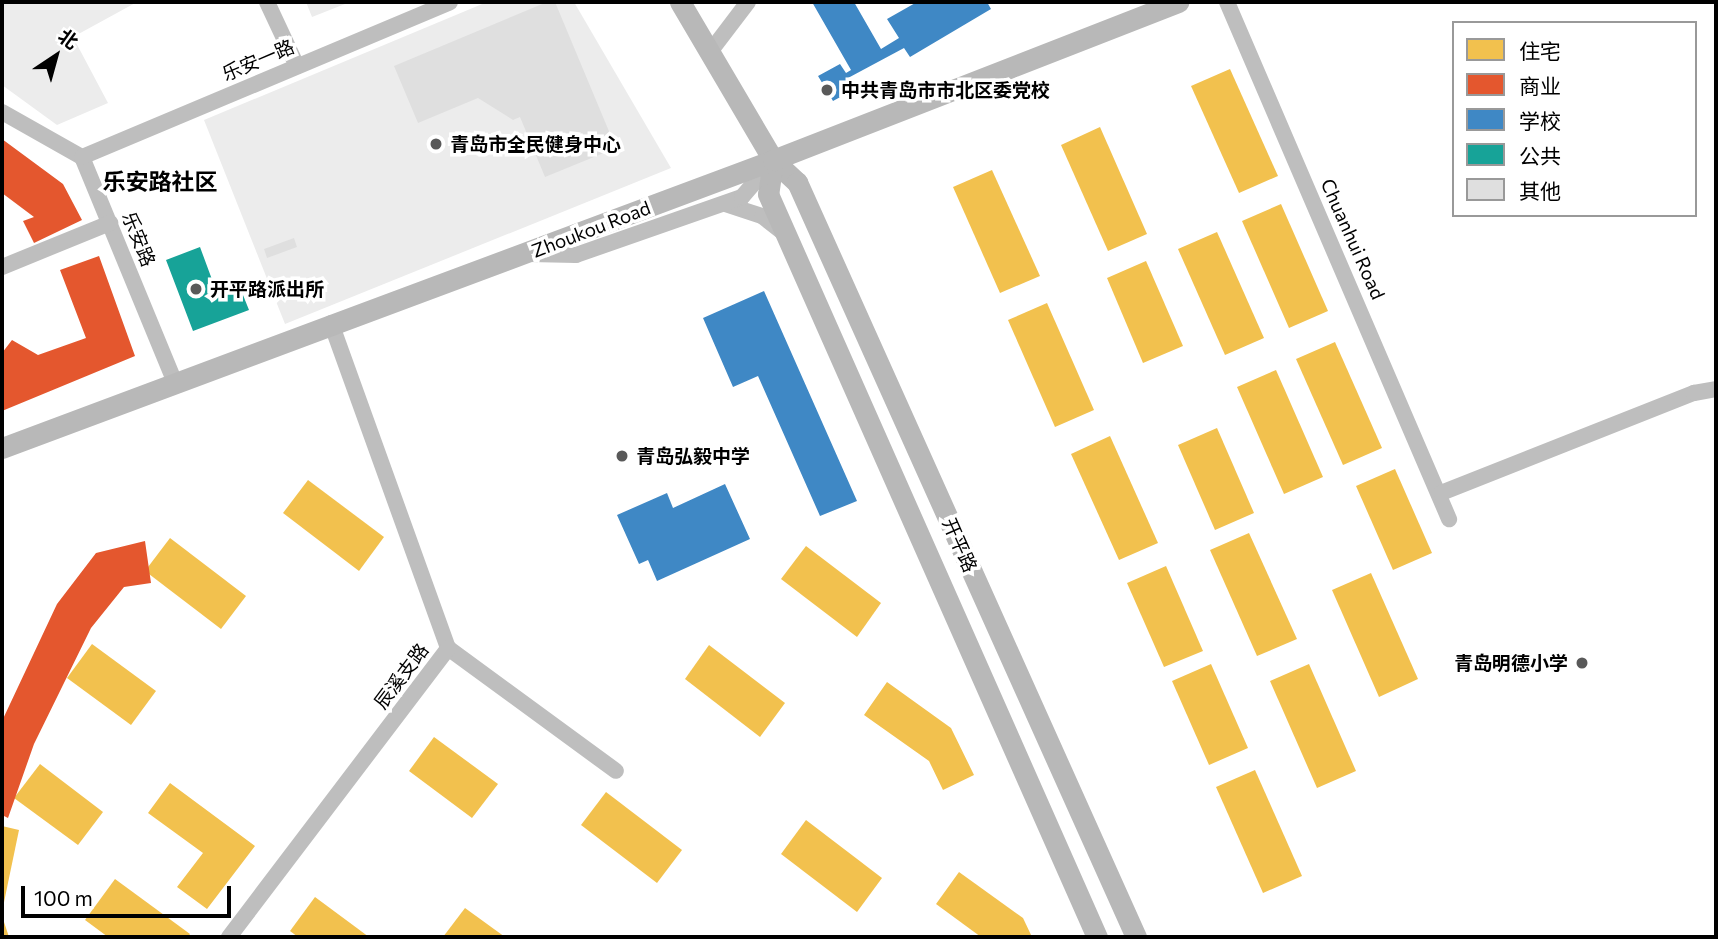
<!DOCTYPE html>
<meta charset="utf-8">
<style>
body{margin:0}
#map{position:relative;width:1718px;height:939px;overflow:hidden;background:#fff;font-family:Commissioner,"Noto Sans SC",sans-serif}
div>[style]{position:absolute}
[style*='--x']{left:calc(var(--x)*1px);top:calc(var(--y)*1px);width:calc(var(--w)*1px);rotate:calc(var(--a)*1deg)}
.green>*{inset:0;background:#ececec}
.homes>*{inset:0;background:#f2c14e}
.shops>*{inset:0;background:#e4572e}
.schools>*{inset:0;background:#3f88c5}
.public>*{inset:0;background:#17a398}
.building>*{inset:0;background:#dfdfdf}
.street>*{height:16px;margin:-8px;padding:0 8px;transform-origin:8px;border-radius:8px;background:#bebebe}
.secondary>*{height:21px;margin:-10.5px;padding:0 10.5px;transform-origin:10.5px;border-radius:10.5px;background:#b8b8b8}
.dots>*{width:19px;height:19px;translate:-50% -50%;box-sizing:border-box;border:4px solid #fff;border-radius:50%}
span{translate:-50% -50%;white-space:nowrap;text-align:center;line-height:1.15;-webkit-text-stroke:7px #fff;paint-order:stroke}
.street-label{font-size:19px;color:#000}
.poi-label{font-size:19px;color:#000;font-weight:700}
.left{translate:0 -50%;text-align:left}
.right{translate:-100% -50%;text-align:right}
.quarter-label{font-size:23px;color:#000;font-weight:700}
.frame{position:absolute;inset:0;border:4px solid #000;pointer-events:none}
.legend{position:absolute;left:1452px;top:21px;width:245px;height:196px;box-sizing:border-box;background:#fff;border:2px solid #999;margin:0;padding:9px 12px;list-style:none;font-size:21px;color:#000}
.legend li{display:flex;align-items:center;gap:14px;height:35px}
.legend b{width:35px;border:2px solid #999}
.north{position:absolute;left:21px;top:21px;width:70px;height:70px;-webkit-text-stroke:5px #fff;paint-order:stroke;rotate:36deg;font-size:19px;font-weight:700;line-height:28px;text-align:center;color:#000}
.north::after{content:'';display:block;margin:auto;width:24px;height:32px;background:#000;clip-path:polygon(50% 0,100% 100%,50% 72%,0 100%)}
.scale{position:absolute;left:21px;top:886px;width:210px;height:32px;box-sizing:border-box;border:4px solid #000;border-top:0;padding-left:9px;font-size:21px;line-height:24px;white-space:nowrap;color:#000;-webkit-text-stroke:5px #fff;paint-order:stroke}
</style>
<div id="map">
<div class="green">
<i style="clip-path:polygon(4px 2px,137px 2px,73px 37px,108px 103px,57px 125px,2px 85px)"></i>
<i style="clip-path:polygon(306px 2px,350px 2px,312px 17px)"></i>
<i style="clip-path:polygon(487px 2px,574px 2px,671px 168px,285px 324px,204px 120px)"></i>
</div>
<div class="homes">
<i style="clip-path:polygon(1230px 69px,1278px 176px,1239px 193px,1191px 86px)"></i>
<i style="clip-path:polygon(1100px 127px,1147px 234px,1108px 251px,1061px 145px)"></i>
<i style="clip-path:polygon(2px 146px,59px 188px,45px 207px,2px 176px)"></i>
<i style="clip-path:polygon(992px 170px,1040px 276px,1000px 293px,953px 187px)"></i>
<i style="clip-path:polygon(1281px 204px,1328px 311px,1289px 328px,1242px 221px)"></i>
<i style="clip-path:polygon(1217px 232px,1264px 338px,1225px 355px,1178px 249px)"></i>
<i style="clip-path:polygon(1146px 261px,1183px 346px,1143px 363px,1107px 278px)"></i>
<i style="clip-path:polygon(1047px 303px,1094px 410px,1055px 427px,1008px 320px)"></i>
<i style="clip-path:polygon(1335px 342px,1382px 448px,1343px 465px,1296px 359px)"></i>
<i style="clip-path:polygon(1276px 370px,1323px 477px,1284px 494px,1237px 387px)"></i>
<i style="clip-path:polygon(1217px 428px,1254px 513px,1215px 530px,1178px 445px)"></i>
<i style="clip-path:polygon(1110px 436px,1158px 543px,1119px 560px,1071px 454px)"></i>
<i style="clip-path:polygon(1395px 469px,1432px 553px,1393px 570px,1356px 486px)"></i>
<i style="clip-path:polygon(308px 480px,384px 537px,359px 571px,283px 513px)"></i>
<i style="clip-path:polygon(1249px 533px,1297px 639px,1257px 656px,1210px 550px)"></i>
<i style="clip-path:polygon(170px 538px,246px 596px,221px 629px,145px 571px)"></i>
<i style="clip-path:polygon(806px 546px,881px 603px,857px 637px,781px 579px)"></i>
<i style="clip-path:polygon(1166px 566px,1203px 651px,1164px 667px,1127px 583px)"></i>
<i style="clip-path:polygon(1371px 573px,1418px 679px,1379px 697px,1332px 590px)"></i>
<i style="clip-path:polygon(92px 644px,156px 691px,131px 725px,67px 678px)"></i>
<i style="clip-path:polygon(709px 645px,785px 703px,760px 737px,685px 679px)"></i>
<i style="clip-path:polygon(1211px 664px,1248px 748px,1209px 765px,1172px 681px)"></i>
<i style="clip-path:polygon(1309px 664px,1356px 771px,1317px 788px,1270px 681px)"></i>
<i style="clip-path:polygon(887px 682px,951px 728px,974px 775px,943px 790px,929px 761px,864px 715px)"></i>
<i style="clip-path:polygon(434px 737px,498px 784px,472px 818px,409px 771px)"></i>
<i style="clip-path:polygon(40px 764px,103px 812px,78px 845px,14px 798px)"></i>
<i style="clip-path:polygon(1255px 770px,1302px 876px,1263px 893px,1216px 787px)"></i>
<i style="clip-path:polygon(170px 783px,255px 846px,207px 909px,177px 887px,203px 853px,148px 813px)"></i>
<i style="clip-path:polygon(606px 792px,682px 850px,657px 883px,581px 825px)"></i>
<i style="clip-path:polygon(806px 820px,882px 878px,857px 912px,781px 854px)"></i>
<i style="clip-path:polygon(2px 826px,19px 830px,3px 907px,2px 907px)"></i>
<i style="clip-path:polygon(959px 872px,1023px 918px,1032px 937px,981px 937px,936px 904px)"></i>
<i style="clip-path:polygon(115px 879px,190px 934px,188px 937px,108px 937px,85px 920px)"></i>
<i style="clip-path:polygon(315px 897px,369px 937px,298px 937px,290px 931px)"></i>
<i style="clip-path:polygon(465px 908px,505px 937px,443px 937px)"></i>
<i style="clip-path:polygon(2px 916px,9px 937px,2px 937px)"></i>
</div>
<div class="shops">
<i style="clip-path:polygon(2px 139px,63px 184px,82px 220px,34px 243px,23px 221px,34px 217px,2px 193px)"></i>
<i style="clip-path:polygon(99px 256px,135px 356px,2px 411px,2px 353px,12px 340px,38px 355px,86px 338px,60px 270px)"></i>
<i style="clip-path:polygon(145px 541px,151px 583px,124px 587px,91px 628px,34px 744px,8px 818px,2px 815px,2px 721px,57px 604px,96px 553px)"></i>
</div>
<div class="schools">
<i style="clip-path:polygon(812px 2px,854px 2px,881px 49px,899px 38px,887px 19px,917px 2px,987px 2px,991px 9px,910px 57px,904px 48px,848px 78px,855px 89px,833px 101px,818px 76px,840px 64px,846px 73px,851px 70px)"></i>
<i style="clip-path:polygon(764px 291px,857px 501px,820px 516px,758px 376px,733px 387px,703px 318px)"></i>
<i style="clip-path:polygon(725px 484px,750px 539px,657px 581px,648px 560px,639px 564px,617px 515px,667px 493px,673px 508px)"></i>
</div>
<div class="public">
<i style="clip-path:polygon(200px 247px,217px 293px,239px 285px,249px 310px,193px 331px,166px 260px)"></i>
</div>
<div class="building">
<i style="clip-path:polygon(547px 2px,555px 2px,616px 148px,545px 177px,520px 117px,513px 120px,478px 98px,418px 123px,394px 66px)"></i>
<i style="clip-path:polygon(294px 238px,297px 247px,267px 258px,264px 249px)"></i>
</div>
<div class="street">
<i style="--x:267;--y:2;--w:71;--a:64.9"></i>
<i style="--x:1227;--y:2;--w:563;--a:66.76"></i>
<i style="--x:710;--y:52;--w:63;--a:-52.8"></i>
<i style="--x:2;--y:112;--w:92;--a:29.4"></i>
<i style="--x:82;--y:157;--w:244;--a:67.6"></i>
<i style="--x:82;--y:157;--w:399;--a:-22.8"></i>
<i style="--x:725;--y:204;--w:39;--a:18"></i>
<i style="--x:762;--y:216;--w:29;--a:38"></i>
<i style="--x:530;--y:254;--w:46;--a:1.2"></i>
<i style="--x:576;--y:255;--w:176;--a:-19.3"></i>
<i style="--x:742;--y:197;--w:46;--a:-49.4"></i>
<i style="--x:2;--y:267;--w:117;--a:-22.2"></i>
<i style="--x:331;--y:323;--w:345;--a:70.2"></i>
<i style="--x:1441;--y:493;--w:272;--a:-21.6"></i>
<i style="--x:1694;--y:393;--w:22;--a:-10"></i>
<i style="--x:448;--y:648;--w:208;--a:36.2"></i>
<i style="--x:229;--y:937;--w:363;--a:-52.8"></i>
</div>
<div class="secondary">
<i style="--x:680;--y:2;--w:183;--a:59.5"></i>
<i style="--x:773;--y:160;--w:33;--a:43"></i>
<i style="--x:797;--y:182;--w:828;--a:65.82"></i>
<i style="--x:773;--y:160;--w:34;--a:98"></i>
<i style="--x:768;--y:194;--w:813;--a:66.12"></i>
<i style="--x:2;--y:448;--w:823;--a:-20.48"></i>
<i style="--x:773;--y:160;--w:435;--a:-21.3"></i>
</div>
<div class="dots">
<i style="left:827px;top:90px;background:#595959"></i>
<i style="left:436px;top:144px;background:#595959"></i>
<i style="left:196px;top:289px;background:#595959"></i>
<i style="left:622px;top:456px;background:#595959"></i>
<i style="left:1582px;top:663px;background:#595959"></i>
</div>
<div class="street-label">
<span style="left:258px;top:60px;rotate:-23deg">乐安一路</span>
<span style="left:591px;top:229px;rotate:-21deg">Zhoukou Road</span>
<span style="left:139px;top:239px;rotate:68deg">乐安路</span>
<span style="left:1353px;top:239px;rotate:66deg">Chuanhui Road</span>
<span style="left:960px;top:545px;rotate:66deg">开平路</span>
<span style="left:401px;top:676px;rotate:-53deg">辰溪支路</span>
</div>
<div class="poi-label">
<span class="left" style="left:841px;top:90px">中共青岛市市北区委党校</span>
<span class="left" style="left:450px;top:144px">青岛市全民健身中心</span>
<span class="left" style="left:210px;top:289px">开平路派出所</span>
<span class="left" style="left:636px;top:456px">青岛弘毅中学</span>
<span class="right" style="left:1568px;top:663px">青岛明德小学</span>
</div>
<div class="quarter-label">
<span style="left:160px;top:181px">乐安路社区</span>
</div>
<div class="frame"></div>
<ul class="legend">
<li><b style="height:19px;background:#f2c14e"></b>住宅</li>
<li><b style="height:19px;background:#e4572e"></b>商业</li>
<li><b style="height:19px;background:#3f88c5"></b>学校</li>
<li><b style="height:19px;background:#17a398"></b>公共</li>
<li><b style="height:19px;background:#dfdfdf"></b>其他</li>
</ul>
<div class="north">北</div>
<div class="scale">100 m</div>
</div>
